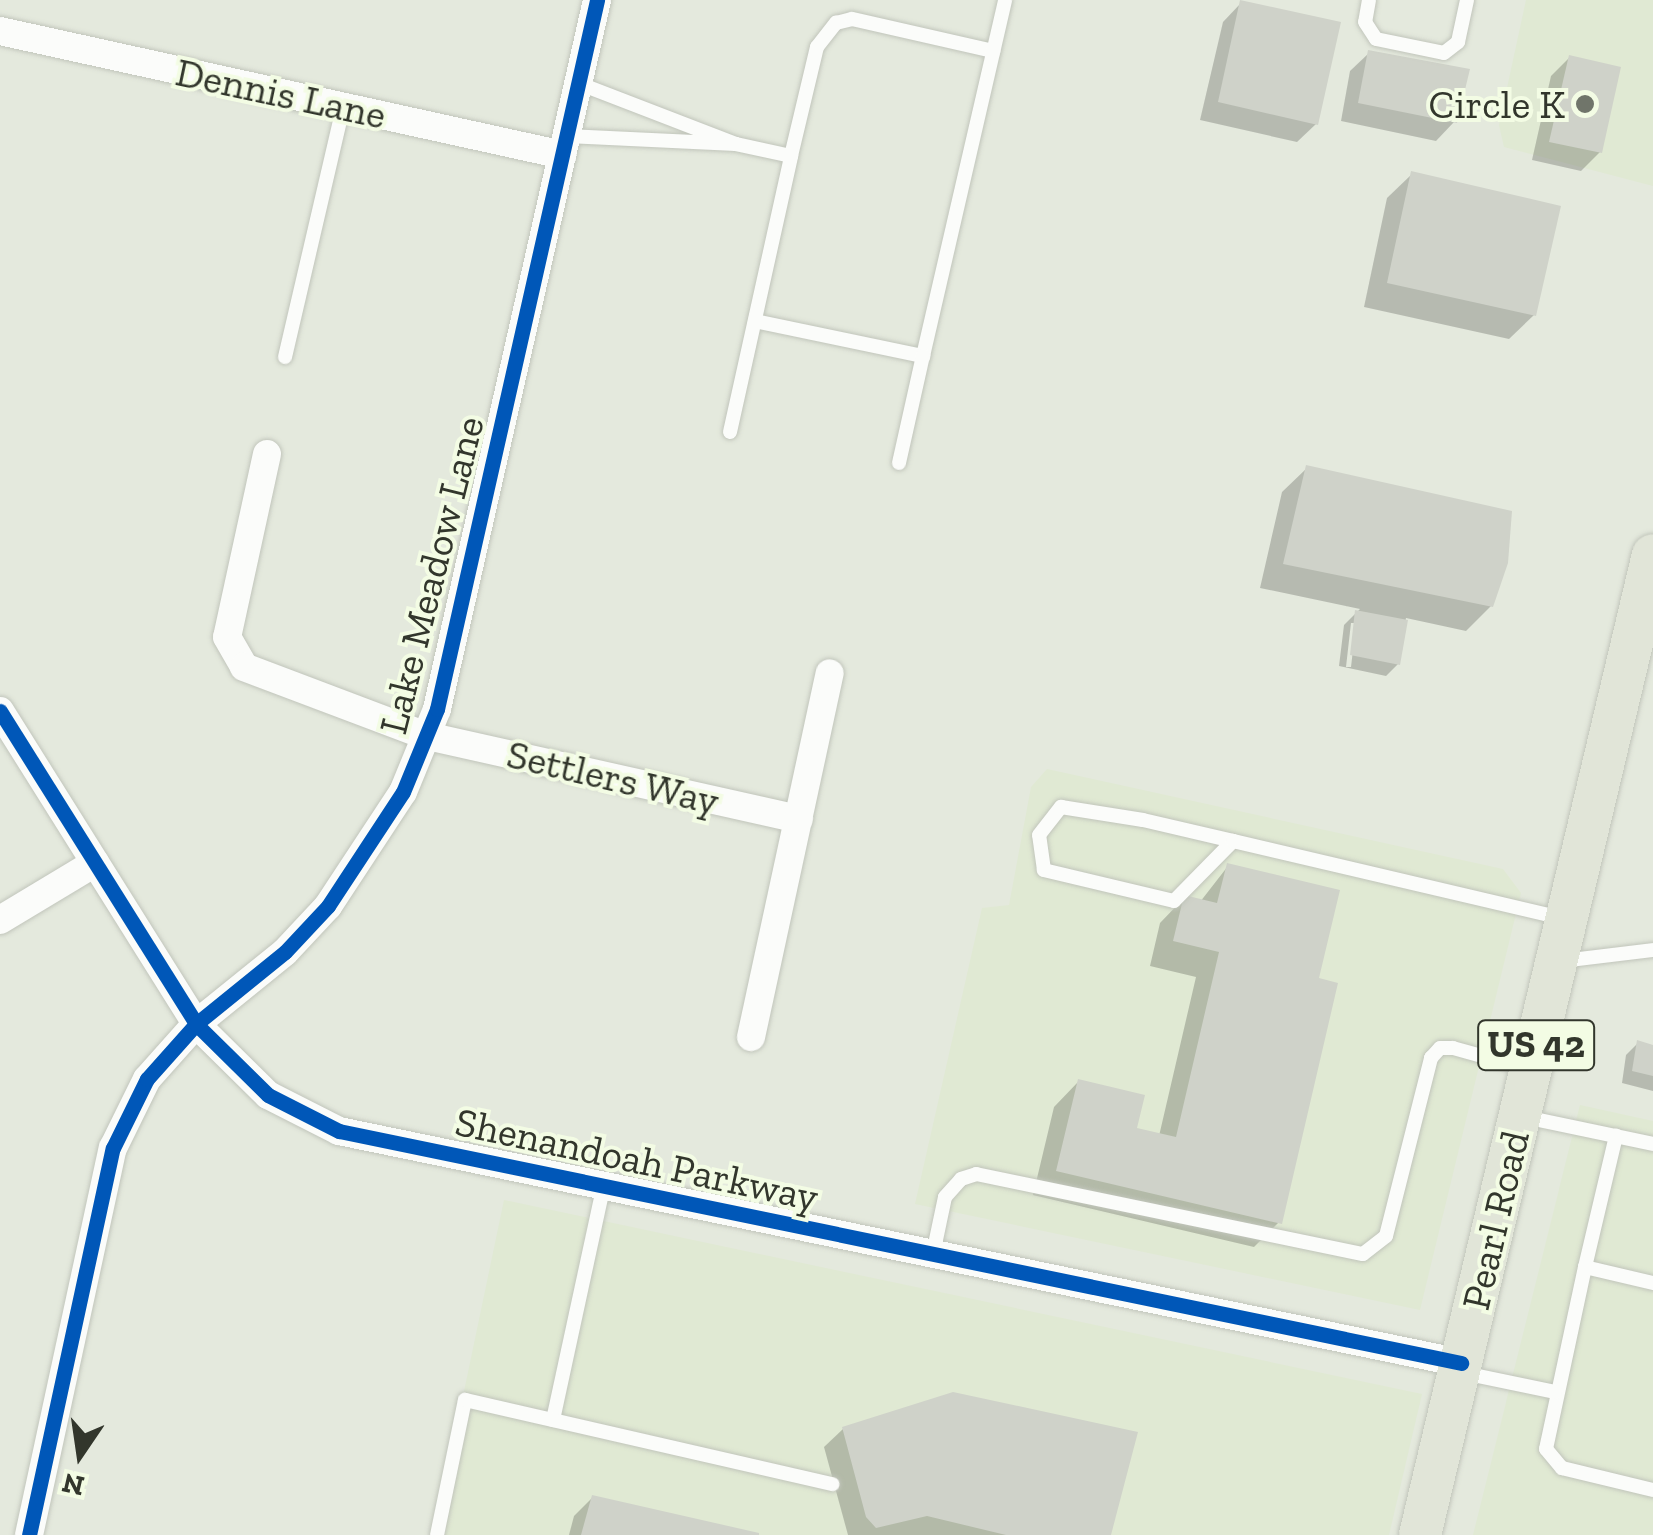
<!DOCTYPE html>
<style>
body{margin:0}
#map{position:relative;width:1653px;height:1535px;overflow:hidden;background:#e4e9dd;font-family:"Zilla Slab",serif}
div>[style]{position:absolute}
[style*='--x']{left:calc(var(--x)*1px);top:calc(var(--y)*1px);width:calc(var(--w)*1px);rotate:calc(var(--a)*1deg)}
.built>*{inset:0;background:#e0e9d3}
.shadow>*{inset:0;background:#0003}
.building>*{inset:0;background:#cfd2c9}
.roads{filter:drop-shadow(0 0 2px #c1c5bb) drop-shadow(0 0 2px #c1c5bb)}
.lane>*{height:14px;margin:-7px;padding:0 7px;transform-origin:7px;border-radius:7px;background:#fbfcfa}
.street>*{height:28px;margin:-14px;padding:0 14px;transform-origin:14px;border-radius:14px;background:#fbfcfa}
.primary>*{height:42px;margin:-21px;padding:0 21px;transform-origin:21px;border-radius:21px;background:#e1e5d8}
.cycleway>*{height:15px;margin:-7.5px;padding:0 7.5px;transform-origin:7.5px;border-radius:7.5px;background:#0057b8}
.dots>*{width:28px;height:28px;translate:-50% -50%;box-sizing:border-box;border:5px solid #f3fce4;border-radius:50%}
span{translate:-50% -50%;white-space:nowrap;text-align:center;line-height:1.15;-webkit-text-stroke:8px #f3fce4;paint-order:stroke}
.shield-label span{padding:2px 8px;background:#f3fce4;border:2px solid;border-radius:8px;-webkit-text-stroke-width:0}
.shield-label{font-size:38px;color:#32362c;font-weight:700}
.street-label{font-size:40px;color:#32362c}
.poi-label{font-size:40px;color:#32362c}
.right{translate:-100% -50%;text-align:right}
.north{position:absolute;left:30px;top:1405px;width:100px;height:100px;-webkit-text-stroke:8px #f3fce4;paint-order:stroke;rotate:193deg;font-size:28px;font-weight:700;line-height:40px;text-align:center;color:#32362c}
.north::after{content:'';display:block;margin:auto;width:35px;height:45px;background:#32362c;clip-path:polygon(50% 0,100% 100%,50% 72%,0 100%)}
</style>
<div id="map">
<div class="built">
<i style="clip-path:polygon(1526px 0,1653px 0,1653px 186px,1504px 147px,1499px 125px)"></i>
<i style="clip-path:polygon(1047px 769px,1503px 869px,1521px 893px,1420px 1310px,915px 1204px,982px 908px,1009px 905px,1031px 787px)"></i>
<i style="clip-path:polygon(1580px 1105px,1653px 1121px,1653px 1535px,1473px 1535px)"></i>
<i style="clip-path:polygon(504px 1200px,1422px 1394px,1389px 1535px,434px 1535px)"></i>
</div>
<div class="shadow">
<i style="clip-path:polygon(1241px 3px,1316px 124px,1297px 142px,1200px 120px,1223px 22px)"></i>
<i style="clip-path:polygon(1369px 53px,1454px 122px,1436px 141px,1341px 121px,1350px 71px)"></i>
<i style="clip-path:polygon(1569px 58px,1600px 152px,1581px 171px,1532px 160px,1551px 76px)"></i>
<i style="clip-path:polygon(1412px 174px,1534px 315px,1509px 339px,1364px 307px,1387px 198px)"></i>
<i style="clip-path:polygon(evenodd,1307px 468px,1491px 606px,1466px 631px,1406px 618px,1398px 664px,1386px 676px,1339px 666px,1344px 625px,1360px 609px,1260px 588px,1282px 492px,1307px 468px,1351px 623px,1356px 623px,1351px 667px,1346px 667px,1351px 623px)"></i>
<i style="clip-path:polygon(1228px 866px,1316px 980px,1279px 1222px,1254px 1247px,1033px 1195px,1054px 1107px,1078px 1082px,1134px 1130px,1159px 1136px,1196px 977px,1150px 966px,1160px 923px,1184px 898px,1200px 902px)"></i>
<i style="clip-path:polygon(1638px 1043px,1653px 1047px,1653px 1091px,1622px 1083px,1626px 1055px)"></i>
<i style="clip-path:polygon(843px 1429px,1109px 1535px,848px 1535px,824px 1447px)"></i>
<i style="clip-path:polygon(592px 1498px,755px 1535px,569px 1535px,574px 1516px)"></i>
</div>
<div class="building">
<i style="clip-path:polygon(1240px 0,1341px 22px,1318px 125px,1218px 102px)"></i>
<i style="clip-path:polygon(1368px 50px,1470px 69px,1457px 123px,1358px 103px)"></i>
<i style="clip-path:polygon(1569px 55px,1621px 67px,1602px 153px,1549px 142px)"></i>
<i style="clip-path:polygon(1411px 171px,1561px 206px,1536px 316px,1387px 283px)"></i>
<i style="clip-path:polygon(1306px 465px,1512px 511px,1508px 563px,1493px 607px,1283px 564px)"></i>
<i style="clip-path:polygon(1355px 610px,1408px 620px,1400px 665px,1350px 655px)"></i>
<i style="clip-path:polygon(1227px 863px,1340px 890px,1319px 978px,1338px 983px,1282px 1224px,1056px 1171px,1078px 1079px,1145px 1095px,1137px 1128px,1176px 1137px,1219px 952px,1173px 941px,1184px 895px,1217px 903px)"></i>
<i style="clip-path:polygon(1637px 1040px,1653px 1045px,1653px 1076px,1632px 1071px)"></i>
<i style="clip-path:polygon(953px 1392px,1138px 1432px,1111px 1535px,1006px 1535px,927px 1516px,876px 1528px,866px 1517px,842px 1427px)"></i>
<i style="clip-path:polygon(592px 1495px,759px 1533px,759px 1535px,581px 1535px)"></i>
</div>
<div class="roads">
<div class="lane">
<i style="--x:1369;--y:0;--w:22;--a:100"></i>
<i style="--x:1365;--y:22;--w:20;--a:57"></i>
<i style="--x:1376;--y:39;--w:69;--a:11.6"></i>
<i style="--x:1444;--y:53;--w:18;--a:-38"></i>
<i style="--x:1458;--y:42;--w:43;--a:-77.9"></i>
<i style="--x:567;--y:136;--w:169;--a:2.7"></i>
<i style="--x:736;--y:144;--w:169;--a:-158.9"></i>
<i style="--x:791;--y:156;--w:112;--a:-76.6"></i>
<i style="--x:817;--y:47;--w:31;--a:-52"></i>
<i style="--x:836;--y:23;--w:16;--a:-14"></i>
<i style="--x:852;--y:19;--w:145;--a:12.8"></i>
<i style="--x:755;--y:321;--w:172;--a:11.8"></i>
<i style="--x:923;--y:356;--w:365;--a:-77"></i>
<i style="--x:285;--y:357;--w:257;--a:-76.9"></i>
<i style="--x:730;--y:432;--w:283;--a:-77.5"></i>
<i style="--x:791;--y:156;--w:56;--a:-167.7"></i>
<i style="--x:899;--y:463;--w:110;--a:-77.4"></i>
<i style="--x:1233;--y:841;--w:84;--a:134.5"></i>
<i style="--x:1174;--y:901;--w:134;--a:-166.6"></i>
<i style="--x:1044;--y:870;--w:35;--a:-98"></i>
<i style="--x:1039;--y:835;--w:36;--a:-52"></i>
<i style="--x:1061;--y:807;--w:83;--a:9"></i>
<i style="--x:1143;--y:820;--w:92;--a:13.1"></i>
<i style="--x:1233;--y:841;--w:337;--a:13.2"></i>
<i style="--x:1562;--y:961;--w:92;--a:-6.9"></i>
<i style="--x:1525;--y:1117;--w:131;--a:11.9"></i>
<i style="--x:933;--y:1254;--w:58;--a:-78.1"></i>
<i style="--x:945;--y:1197;--w:24;--a:-48"></i>
<i style="--x:961;--y:1179;--w:16;--a:-18"></i>
<i style="--x:976;--y:1174;--w:395;--a:11.7"></i>
<i style="--x:1363;--y:1254;--w:29;--a:-38"></i>
<i style="--x:1386;--y:1236;--w:184;--a:-75.8"></i>
<i style="--x:1431;--y:1058;--w:13;--a:-48"></i>
<i style="--x:1440;--y:1048;--w:13;--a:0"></i>
<i style="--x:1453;--y:1048;--w:75;--a:15.5"></i>
<i style="--x:1585;--y:1267;--w:135;--a:-76.7"></i>
<i style="--x:1653;--y:1283;--w:70;--a:-166.8"></i>
<i style="--x:1585;--y:1267;--w:186;--a:102.1"></i>
<i style="--x:1546;--y:1449;--w:25;--a:50"></i>
<i style="--x:1562;--y:1468;--w:94;--a:13.6"></i>
<i style="--x:1464;--y:1373;--w:93;--a:11.8"></i>
<i style="--x:553;--y:1420;--w:240;--a:-77.8"></i>
<i style="--x:437;--y:1535;--w:138;--a:-78.3"></i>
<i style="--x:465;--y:1400;--w:377;--a:12.9"></i>
</div>
<div class="street">
<i style="--x:0;--y:31;--w:576;--a:12.42"></i>
<i style="--x:267;--y:454;--w:187;--a:102.3"></i>
<i style="--x:227;--y:637;--w:34;--a:60"></i>
<i style="--x:244;--y:667;--w:196;--a:20.7"></i>
<i style="--x:427;--y:736;--w:381;--a:12.6"></i>
<i style="--x:0;--y:711;--w:369;--a:57.9"></i>
<i style="--x:196;--y:1024;--w:101;--a:44.6"></i>
<i style="--x:268;--y:1095;--w:80;--a:26.9"></i>
<i style="--x:339;--y:1131;--w:1146;--a:11.68"></i>
<i style="--x:0;--y:920;--w:111;--a:-31"></i>
<i style="--x:751;--y:1037;--w:372;--a:-77.8"></i>
<i style="--x:29;--y:1535;--w:396;--a:-77.8"></i>
<i style="--x:113;--y:1148;--w:77;--a:-63.8"></i>
<i style="--x:147;--y:1079;--w:74;--a:-48.3"></i>
<i style="--x:196;--y:1024;--w:114;--a:-39"></i>
<i style="--x:285;--y:952;--w:63;--a:-46.9"></i>
<i style="--x:328;--y:906;--w:136;--a:-56.7"></i>
<i style="--x:403;--y:792;--w:90;--a:-67.7"></i>
<i style="--x:437;--y:709;--w:727;--a:-77.28"></i>
</div>
<div class="primary">
<i style="--x:1420;--y:1535;--w:1007;--a:-76.63"></i>
</div>
</div>
<div class="cycleway">
<i style="--x:0;--y:711;--w:369;--a:57.9"></i>
<i style="--x:196;--y:1024;--w:101;--a:44.6"></i>
<i style="--x:268;--y:1095;--w:80;--a:26.9"></i>
<i style="--x:339;--y:1131;--w:1146;--a:11.68"></i>
<i style="--x:29;--y:1535;--w:396;--a:-77.8"></i>
<i style="--x:113;--y:1148;--w:77;--a:-63.8"></i>
<i style="--x:147;--y:1079;--w:74;--a:-48.3"></i>
<i style="--x:196;--y:1024;--w:114;--a:-39"></i>
<i style="--x:285;--y:952;--w:63;--a:-46.9"></i>
<i style="--x:328;--y:906;--w:136;--a:-56.7"></i>
<i style="--x:403;--y:792;--w:90;--a:-67.7"></i>
<i style="--x:437;--y:709;--w:727;--a:-77.28"></i>
</div>
<div class="dots">
<i style="left:1585px;top:104px;background:#70756a"></i>
</div>
<div class="shield-label">
<span style="left:1536px;top:1045px">US 42</span>
</div>
<div class="street-label">
<span style="left:281px;top:93px;rotate:12deg">Dennis Lane</span>
<span style="left:431px;top:575px;rotate:-76deg">Lake Meadow Lane</span>
<span style="left:613px;top:777px;rotate:13deg">Settlers Way</span>
<span style="left:637px;top:1159px;rotate:12deg">Shenandoah Parkway</span>
<span style="left:1495px;top:1220px;rotate:-77deg">Pearl Road</span>
</div>
<div class="poi-label">
<span class="right" style="left:1565px;top:104px">Circle K</span>
</div>
<div class="north">N</div>
</div>
